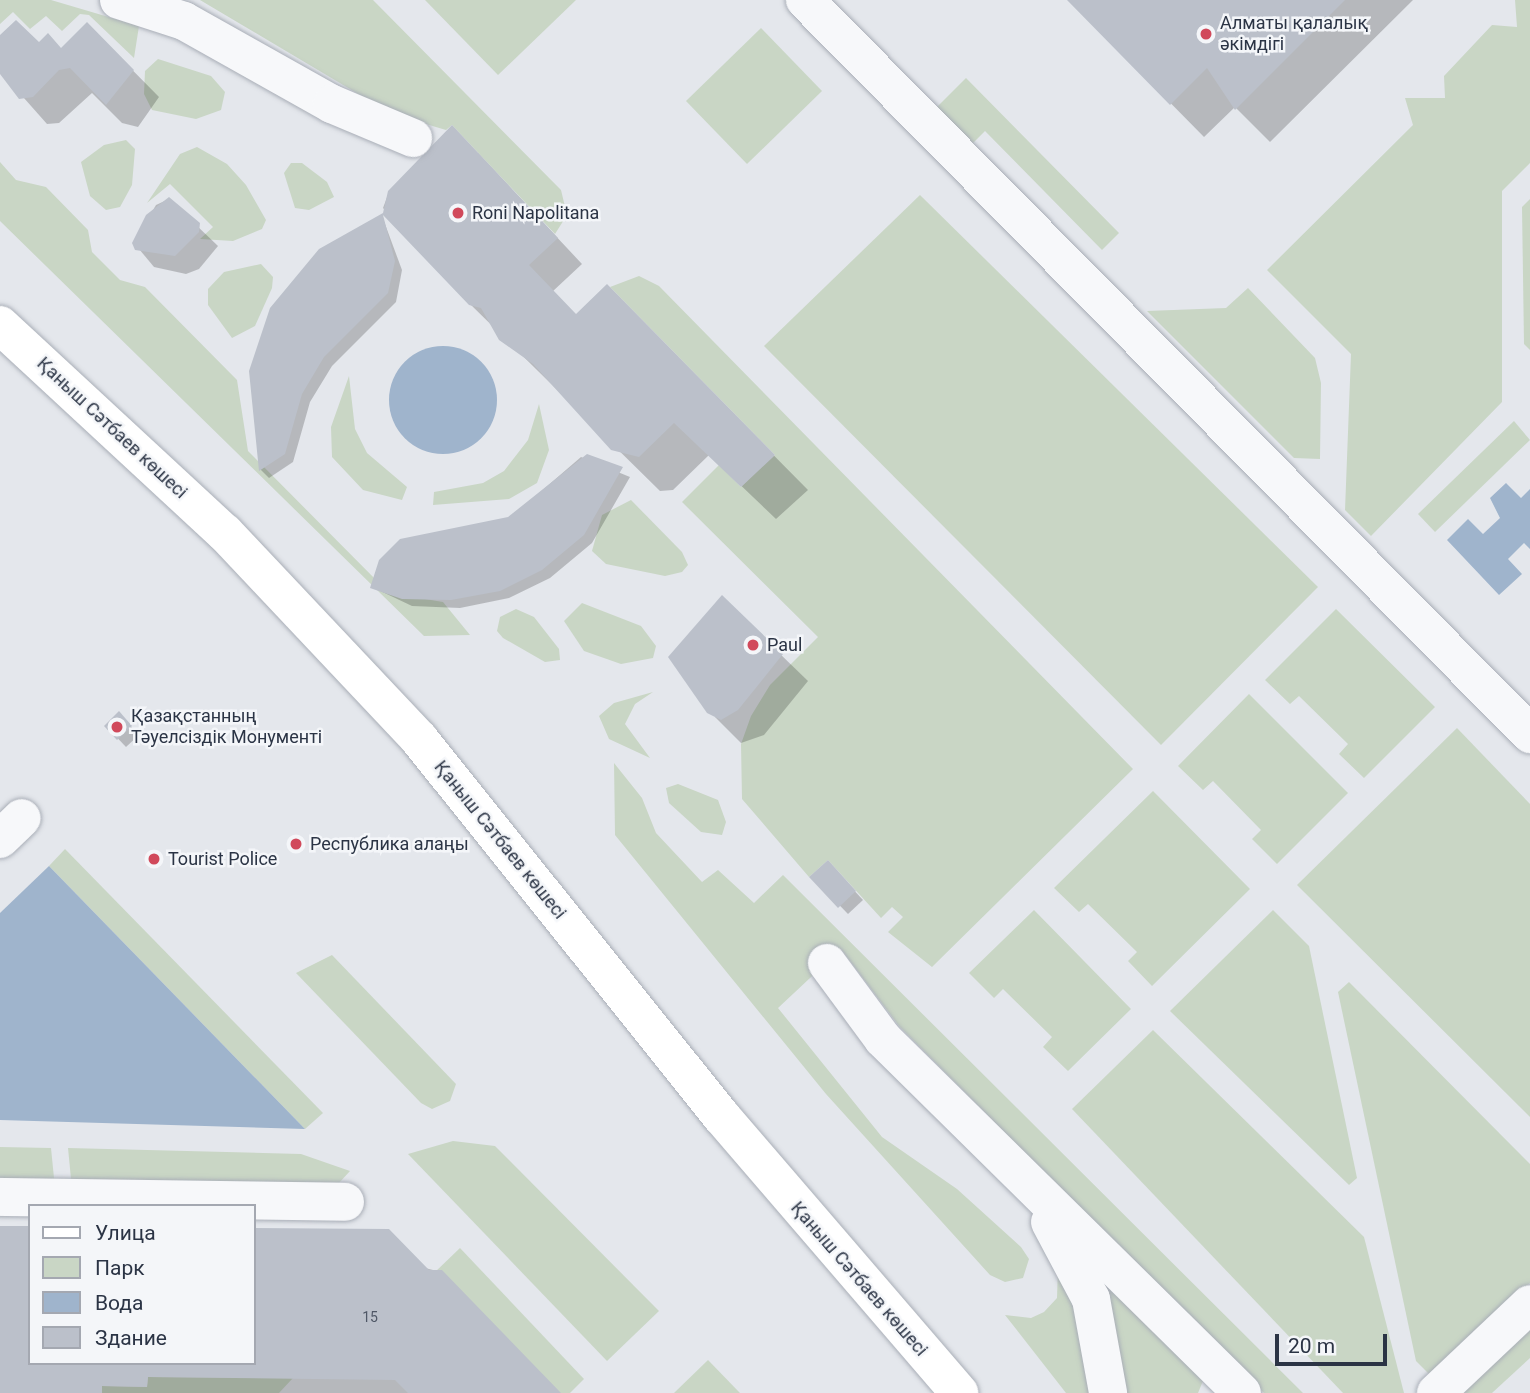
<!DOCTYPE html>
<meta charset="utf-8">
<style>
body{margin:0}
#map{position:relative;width:1530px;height:1393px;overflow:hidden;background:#e4e7ec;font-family:Roboto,sans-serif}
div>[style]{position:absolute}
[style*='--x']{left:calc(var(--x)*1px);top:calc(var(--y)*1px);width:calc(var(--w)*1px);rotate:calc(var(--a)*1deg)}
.green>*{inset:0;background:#c9d6c5}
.water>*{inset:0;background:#9fb4cc}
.round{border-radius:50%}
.shadow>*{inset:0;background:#0003}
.building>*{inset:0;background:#bbc0ca}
.roads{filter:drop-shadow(0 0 2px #a9aeb7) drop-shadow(0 0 2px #a9aeb7)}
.minor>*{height:38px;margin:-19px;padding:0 19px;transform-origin:19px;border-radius:19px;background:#f7f8fa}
.major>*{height:38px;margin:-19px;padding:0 19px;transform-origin:19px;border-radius:19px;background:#fff}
.dots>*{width:19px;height:19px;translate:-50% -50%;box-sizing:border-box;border:4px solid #f4f6f9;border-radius:50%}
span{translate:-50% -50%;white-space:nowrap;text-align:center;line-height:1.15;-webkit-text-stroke:5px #f4f6f9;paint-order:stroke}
.number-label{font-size:14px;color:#4f5766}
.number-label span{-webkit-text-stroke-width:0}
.poi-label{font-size:18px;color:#2b3445}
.left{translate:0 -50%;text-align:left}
.street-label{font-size:18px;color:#2b3445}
.legend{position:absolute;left:28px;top:1204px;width:228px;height:161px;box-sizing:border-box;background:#f4f6f9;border:2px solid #a4a8b1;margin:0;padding:9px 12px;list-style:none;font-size:21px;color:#2b3445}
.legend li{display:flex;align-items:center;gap:14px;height:35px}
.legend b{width:35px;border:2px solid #a4a8b1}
.scale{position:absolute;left:1275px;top:1334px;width:112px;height:32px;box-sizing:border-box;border:4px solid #2b3445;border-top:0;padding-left:9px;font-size:21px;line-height:24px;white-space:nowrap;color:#2b3445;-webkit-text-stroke:5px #f4f6f9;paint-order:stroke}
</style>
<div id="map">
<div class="green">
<i style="clip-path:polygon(0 0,51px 0,139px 26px,134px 58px,89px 15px,80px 14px,62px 31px,46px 16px,30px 29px,13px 12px,0 24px)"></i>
<i style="clip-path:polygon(200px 0,373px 0,561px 190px,567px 215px,555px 234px,452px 125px,446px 130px,392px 114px)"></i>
<i style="clip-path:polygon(425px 0,576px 0,498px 75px)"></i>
<i style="clip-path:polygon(1515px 0,1530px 0,1530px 163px,1502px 191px,1502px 402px,1371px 536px,1345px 510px,1351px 354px,1267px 270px,1413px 125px,1405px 98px,1445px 98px,1444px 76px,1492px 25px,1517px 27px)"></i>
<i style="clip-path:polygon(761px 28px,822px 91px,747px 164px,686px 101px)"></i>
<i style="clip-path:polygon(158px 59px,211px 76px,225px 92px,221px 110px,196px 119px,152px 110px,144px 94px,145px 71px)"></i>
<i style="clip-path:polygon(966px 78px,1119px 233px,1102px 250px,985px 131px,973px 143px,937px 107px)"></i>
<i style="clip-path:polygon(126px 140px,135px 149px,132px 185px,120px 207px,106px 210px,90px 196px,81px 162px,104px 145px)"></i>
<i style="clip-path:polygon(197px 147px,227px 164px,246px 185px,266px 220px,262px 229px,233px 241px,200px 239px,213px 227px,170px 184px,147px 203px,180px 154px)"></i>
<i style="clip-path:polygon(0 162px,16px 180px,46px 187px,88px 230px,92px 252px,120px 280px,145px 287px,237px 380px,248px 451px,389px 593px,443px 602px,470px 635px,424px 636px,0 221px)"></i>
<i style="clip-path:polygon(291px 163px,302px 163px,327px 182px,334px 197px,309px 210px,295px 208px,284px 173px)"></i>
<i style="clip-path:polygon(920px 195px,1318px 587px,1161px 745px,764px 346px)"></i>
<i style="clip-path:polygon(1530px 199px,1530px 350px,1524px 344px,1522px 207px)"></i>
<i style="clip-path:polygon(261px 264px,273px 277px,272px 288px,255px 326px,232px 338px,208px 305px,208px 289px,224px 272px)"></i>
<i style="clip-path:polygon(639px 276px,659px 286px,1133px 769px,932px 967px,888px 932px,903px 917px,892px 907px,881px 918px,828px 860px,809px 877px,742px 799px,741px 744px,751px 716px,770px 685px,818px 637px,682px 502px,719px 465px,741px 487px,775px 455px,610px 287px)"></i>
<i style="clip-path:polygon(1248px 288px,1315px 358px,1321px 383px,1320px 459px,1294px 458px,1147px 311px,1226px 308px)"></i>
<i style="clip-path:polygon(349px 376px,355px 429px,367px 453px,407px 487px,402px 500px,363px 490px,332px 457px,331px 427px)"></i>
<i style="clip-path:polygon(539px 404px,549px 450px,537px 483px,509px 499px,433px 505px,434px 492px,483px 483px,504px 471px,528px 440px)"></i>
<i style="clip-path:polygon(1514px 421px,1530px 440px,1435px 532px,1418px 514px)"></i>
<i style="clip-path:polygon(631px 500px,682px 552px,688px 565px,682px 572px,665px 576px,606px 564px,592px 551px,602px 515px)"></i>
<i style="clip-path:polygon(582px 603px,641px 626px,656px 646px,653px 658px,621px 664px,584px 651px,564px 621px)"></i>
<i style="clip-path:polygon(516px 609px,534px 617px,559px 649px,560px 660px,545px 662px,503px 638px,497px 631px,500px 617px)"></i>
<i style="clip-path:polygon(1336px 609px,1435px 707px,1364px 778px,1339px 754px,1348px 744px,1299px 696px,1290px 704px,1265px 680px)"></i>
<i style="clip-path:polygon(653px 692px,635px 704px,625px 724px,650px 758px,609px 739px,599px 716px,614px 703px)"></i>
<i style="clip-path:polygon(1249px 694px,1348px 793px,1277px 864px,1252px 839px,1261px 830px,1213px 781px,1203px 790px,1178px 766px)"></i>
<i style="clip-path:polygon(1457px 728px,1530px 804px,1530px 1117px,1297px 885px)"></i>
<i style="clip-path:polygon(614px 763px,642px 798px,656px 833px,702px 882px,718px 870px,754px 903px,783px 875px,1303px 1393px,1264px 1393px,899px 1026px,841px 949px,778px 1008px,882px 1137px,957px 1189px,1021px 1247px,1029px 1259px,1023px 1278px,1005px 1282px,990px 1275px,826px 1094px,615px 835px)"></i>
<i style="clip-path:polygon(678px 784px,718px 800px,726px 822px,722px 835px,701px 832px,669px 803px,666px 788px)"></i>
<i style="clip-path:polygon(1153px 791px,1250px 889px,1152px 986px,1128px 961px,1137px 952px,1088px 904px,1079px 912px,1054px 888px)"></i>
<i style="clip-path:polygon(65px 849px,323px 1113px,305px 1129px,49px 866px)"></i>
<i style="clip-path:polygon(1034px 910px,1131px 1009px,1068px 1071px,1043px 1047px,1052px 1037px,1003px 989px,994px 998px,969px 973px)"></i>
<i style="clip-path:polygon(1273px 910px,1309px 946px,1357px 1178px,1349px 1185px,1170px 1011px)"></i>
<i style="clip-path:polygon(332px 955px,456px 1084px,450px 1101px,432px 1109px,421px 1103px,296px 973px)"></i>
<i style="clip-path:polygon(1349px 982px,1530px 1164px,1530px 1283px,1431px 1376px,1416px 1361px,1338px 992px)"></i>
<i style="clip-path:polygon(1153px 1030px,1364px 1237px,1404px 1393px,1343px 1393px,1072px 1109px)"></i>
<i style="clip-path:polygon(453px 1141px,495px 1146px,659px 1311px,607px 1361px,408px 1154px)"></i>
<i style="clip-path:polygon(0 1147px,51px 1148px,55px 1188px,0 1186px)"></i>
<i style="clip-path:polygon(68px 1148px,301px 1154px,350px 1171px,339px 1183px,72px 1189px)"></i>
<i style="clip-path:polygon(460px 1248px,584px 1379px,570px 1393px,548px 1393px,433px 1274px)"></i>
<i style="clip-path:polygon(1099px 1261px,1205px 1376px,1198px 1393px,1123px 1393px)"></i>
<i style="clip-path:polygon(1058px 1268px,1074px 1290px,1091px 1393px,1066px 1393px,1005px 1315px,1031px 1318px,1044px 1312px,1057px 1298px)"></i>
<i style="clip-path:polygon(1530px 1320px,1530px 1358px,1492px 1393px,1452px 1393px)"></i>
<i style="clip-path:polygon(708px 1360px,740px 1393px,674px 1393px)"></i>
<i style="clip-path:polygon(148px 1377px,293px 1378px,279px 1393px,102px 1393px,102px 1386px,147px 1387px)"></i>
</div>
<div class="water">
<i class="round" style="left:389px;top:346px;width:108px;height:108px"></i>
<i style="clip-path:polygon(1506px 483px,1521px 498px,1530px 489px,1530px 549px,1524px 543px,1508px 559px,1522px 574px,1499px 595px,1447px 540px,1468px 519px,1483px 534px,1500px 518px,1490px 498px)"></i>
<i style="clip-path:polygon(49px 866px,305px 1129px,0 1120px,0 913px)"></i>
</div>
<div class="shadow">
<i style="clip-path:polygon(1069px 0,1413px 0,1270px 142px,1235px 107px,1204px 137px)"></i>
<i style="clip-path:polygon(87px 24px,159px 97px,138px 127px,122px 123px,92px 93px,59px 123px,47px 124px,0 71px,0 37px,61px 49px)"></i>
<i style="clip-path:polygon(478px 153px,582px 264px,552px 292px,576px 316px,607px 287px,808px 490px,776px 519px,709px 455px,673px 490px,660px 491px,470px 304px,383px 208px,389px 192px)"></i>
<i style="clip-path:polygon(169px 199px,218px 246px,199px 269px,186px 274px,154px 267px,134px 243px,156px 205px)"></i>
<i style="clip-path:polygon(382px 216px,402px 270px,396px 302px,332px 366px,310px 402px,293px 462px,269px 478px,261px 470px,251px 371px)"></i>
<i style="clip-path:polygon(581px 457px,630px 477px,592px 543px,550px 578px,509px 598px,460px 608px,412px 606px,372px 587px,509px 519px)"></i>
<i style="clip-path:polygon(722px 598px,808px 681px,764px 735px,741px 743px,715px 717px)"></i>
<i style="clip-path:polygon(119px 714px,139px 735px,126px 747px,106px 726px)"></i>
<i style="clip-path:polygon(836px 871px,863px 900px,848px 914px,812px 877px)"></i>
<i style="clip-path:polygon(0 1228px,30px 1363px,254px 1363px,254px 1230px,388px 1231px,425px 1268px,441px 1272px,559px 1393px,0 1393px)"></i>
</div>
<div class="building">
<i style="clip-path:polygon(1067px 0,1345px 0,1235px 110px,1207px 68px,1170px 105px)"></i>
<i style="clip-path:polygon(16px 20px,39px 42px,48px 33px,61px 48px,87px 22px,134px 70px,106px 105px,70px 68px,59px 70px,33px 97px,19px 99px,0 74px,0 35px)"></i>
<i style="clip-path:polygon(452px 125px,558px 238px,529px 265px,576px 314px,607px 284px,775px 455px,741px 487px,674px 423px,639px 457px,611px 450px,533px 364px,499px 340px,481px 308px,469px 305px,383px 215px,395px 261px,388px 293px,324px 357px,302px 394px,285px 454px,259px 471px,249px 371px,270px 308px,319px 249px,383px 213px,388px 191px)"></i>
<i style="clip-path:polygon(169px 197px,200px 223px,199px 232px,175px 256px,135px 250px,132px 243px,146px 215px)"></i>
<i style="clip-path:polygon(587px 454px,623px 467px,584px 535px,542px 570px,500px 591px,451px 600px,402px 599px,370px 588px,379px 560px,400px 539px,508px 517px)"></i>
<i style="clip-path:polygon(722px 595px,783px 654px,738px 710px,721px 720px,707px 713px,668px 657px)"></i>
<i style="clip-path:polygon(119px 711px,132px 726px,117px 740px,104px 726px)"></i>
<i style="clip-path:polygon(828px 860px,856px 891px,838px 908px,809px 877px)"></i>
<i style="clip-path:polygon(0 1226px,30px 1226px,30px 1363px,254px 1363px,254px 1228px,389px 1229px,429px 1270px,442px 1270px,561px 1393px,408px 1393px,395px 1380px,148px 1377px,147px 1387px,102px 1386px,102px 1393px,0 1393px)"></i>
</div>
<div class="roads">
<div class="minor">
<i style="--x:119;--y:0;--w:68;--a:17.9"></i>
<i style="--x:184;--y:21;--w:170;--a:29.3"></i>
<i style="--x:332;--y:104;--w:88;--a:22.8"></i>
<i style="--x:805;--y:0;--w:1032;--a:45.35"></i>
<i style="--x:0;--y:839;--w:30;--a:-44"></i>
<i style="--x:827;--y:963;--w:94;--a:53.6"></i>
<i style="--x:883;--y:1039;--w:504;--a:44.6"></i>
<i style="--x:0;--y:1197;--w:345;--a:0.8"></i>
<i style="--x:1050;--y:1222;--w:87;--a:62"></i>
<i style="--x:1091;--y:1299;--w:96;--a:79.7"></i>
<i style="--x:1436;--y:1393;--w:129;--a:-43.4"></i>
</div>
<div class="major">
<i style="--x:0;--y:325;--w:306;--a:42.8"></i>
<i style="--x:225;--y:533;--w:283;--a:46.7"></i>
<i style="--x:419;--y:739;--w:484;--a:51.3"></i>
<i style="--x:722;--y:1117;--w:364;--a:49.3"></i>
</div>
</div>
<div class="dots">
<i style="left:1206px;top:34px;background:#d1495b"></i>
<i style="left:458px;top:213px;background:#d1495b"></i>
<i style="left:753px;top:645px;background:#d1495b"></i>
<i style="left:117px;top:727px;background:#d1495b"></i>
<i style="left:296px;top:844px;background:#d1495b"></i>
<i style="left:154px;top:859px;background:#d1495b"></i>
</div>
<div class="number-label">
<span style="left:370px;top:1317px">15</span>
</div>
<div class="poi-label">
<span class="left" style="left:1220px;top:34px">Алматы қалалық<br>әкімдігі</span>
<span class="left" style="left:472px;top:213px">Roni Napolitana</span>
<span class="left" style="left:767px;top:645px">Paul</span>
<span class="left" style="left:131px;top:727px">Қазақстанның<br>Тәуелсіздік Монументі</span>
<span class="left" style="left:310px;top:844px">Республика алаңы</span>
<span class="left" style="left:168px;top:859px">Tourist Police</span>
</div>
<div class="street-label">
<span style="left:112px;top:428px;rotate:43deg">Қаныш Сәтбаев көшесі</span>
<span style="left:500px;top:840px;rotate:51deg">Қаныш Сәтбаев көшесі</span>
<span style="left:859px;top:1279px;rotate:49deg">Қаныш Сәтбаев көшесі</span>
</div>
<ul class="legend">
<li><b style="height:9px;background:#fff"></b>Улица</li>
<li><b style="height:19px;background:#c9d6c5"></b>Парк</li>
<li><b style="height:19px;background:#9fb4cc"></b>Вода</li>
<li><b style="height:19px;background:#bbc0ca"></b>Здание</li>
</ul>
<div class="scale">20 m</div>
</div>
